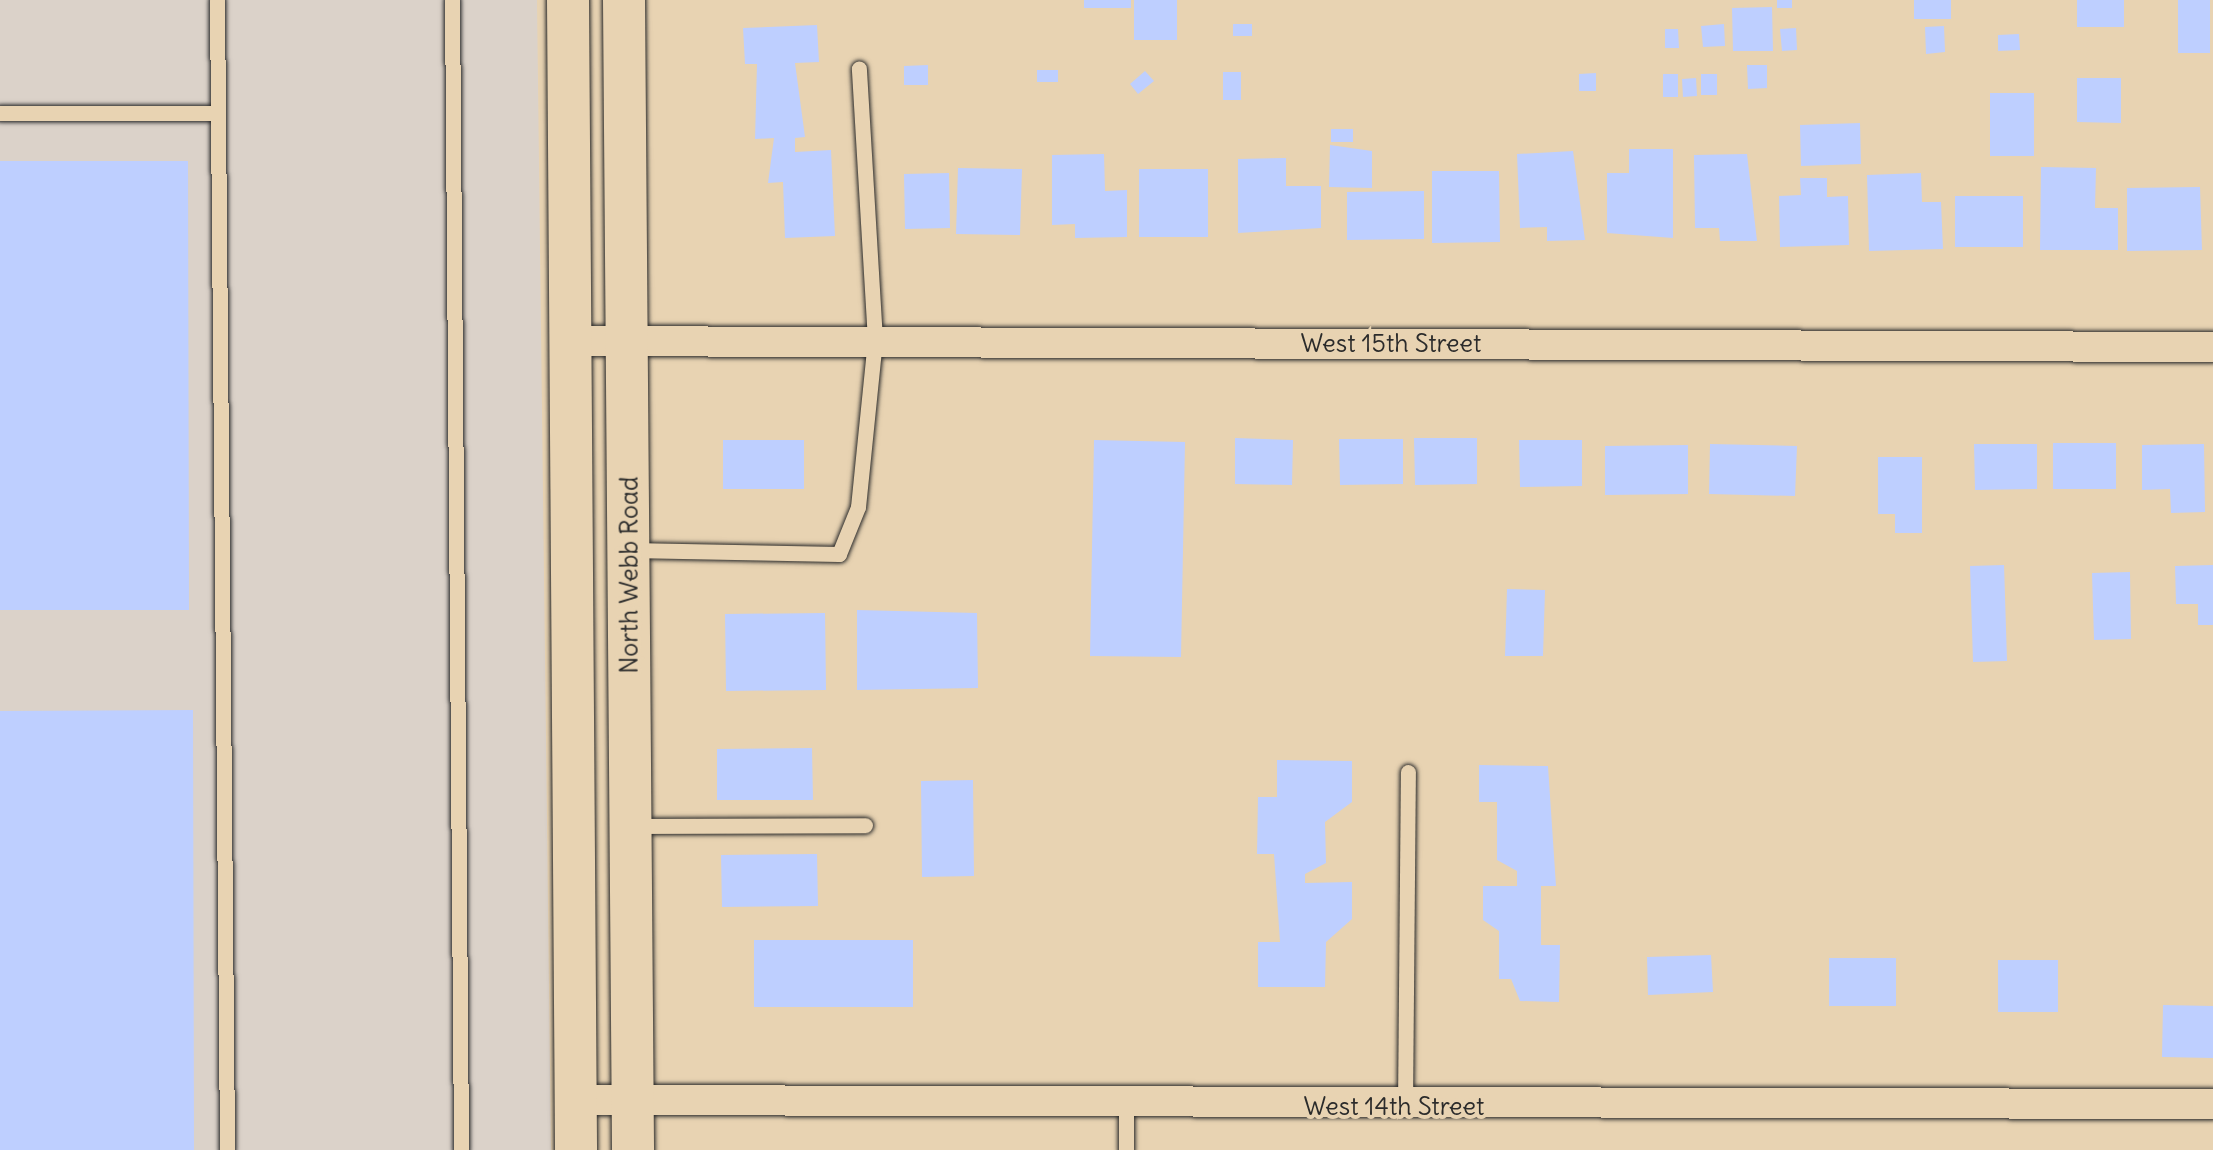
<!DOCTYPE html>
<style>
body{margin:0}
#map{position:relative;width:2213px;height:1150px;overflow:hidden;background:#e8d3b2;font-family:Delius,sans-serif}
div>[style]{position:absolute}
[style*='--x']{left:calc(var(--x)*1px);top:calc(var(--y)*1px);width:calc(var(--w)*1px);rotate:calc(var(--a)*1deg)}
.built>*{inset:0;background:#dbd2c9}
.building>*{inset:0;background:#becfff}
.roads{filter:drop-shadow(0 0 2px #2b2b2b) drop-shadow(0 0 2px #2b2b2b)}
.lane>*{height:15px;margin:-7.5px;padding:0 7.5px;transform-origin:7.5px;border-radius:7.5px;background:#e8d3b2}
.street>*{height:30px;margin:-15px;padding:0 15px;transform-origin:15px;border-radius:15px;background:#e8d3b2}
.secondary>*{height:42px;margin:-21px;padding:0 21px;transform-origin:21px;border-radius:21px;background:#e8d3b2}
span{translate:-50% -50%;white-space:nowrap;text-align:center;line-height:1.15;-webkit-text-stroke:8px #e8d3b2;paint-order:stroke}
.street-label{font-size:25px;color:#2b2b2b}
</style>
<div id="map">
<div class="built">
<i style="clip-path:polygon(0 0,537px 0,551px 1150px,0 1150px)"></i>
</div>
<div class="building">
<i style="clip-path:polygon(1084px 0,1131px 0,1131px 8px,1084px 8px)"></i>
<i style="clip-path:polygon(1134px 0,1177px 0,1177px 40px,1134px 40px)"></i>
<i style="clip-path:polygon(1777px 0,1792px 0,1792px 8px,1777px 8px)"></i>
<i style="clip-path:polygon(1914px 0,1951px 0,1951px 19px,1914px 19px)"></i>
<i style="clip-path:polygon(2077px 0,2124px 0,2124px 27px,2077px 27px)"></i>
<i style="clip-path:polygon(2178px 0,2210px 0,2210px 53px,2178px 53px)"></i>
<i style="clip-path:polygon(1772px 7px,1773px 51px,1733px 51px,1732px 8px)"></i>
<i style="clip-path:polygon(1233px 24px,1252px 24px,1252px 36px,1233px 36px)"></i>
<i style="clip-path:polygon(1724px 24px,1725px 46px,1703px 47px,1701px 26px)"></i>
<i style="clip-path:polygon(817px 25px,819px 62px,795px 63px,805px 137px,795px 138px,795px 152px,831px 150px,835px 236px,785px 238px,783px 182px,768px 183px,774px 138px,755px 139px,757px 64px,745px 64px,743px 28px)"></i>
<i style="clip-path:polygon(1944px 26px,1945px 52px,1926px 54px,1925px 27px)"></i>
<i style="clip-path:polygon(1796px 28px,1797px 50px,1782px 51px,1780px 29px)"></i>
<i style="clip-path:polygon(1665px 29px,1678px 29px,1679px 48px,1665px 48px)"></i>
<i style="clip-path:polygon(2019px 34px,2020px 50px,1998px 51px,1998px 35px)"></i>
<i style="clip-path:polygon(928px 65px,928px 85px,904px 85px,904px 66px)"></i>
<i style="clip-path:polygon(1747px 65px,1767px 65px,1767px 88px,1748px 89px)"></i>
<i style="clip-path:polygon(1037px 70px,1058px 70px,1058px 82px,1037px 82px)"></i>
<i style="clip-path:polygon(1145px 71px,1154px 81px,1138px 94px,1130px 84px)"></i>
<i style="clip-path:polygon(1223px 72px,1241px 72px,1241px 100px,1223px 100px)"></i>
<i style="clip-path:polygon(1596px 73px,1596px 91px,1579px 91px,1579px 74px)"></i>
<i style="clip-path:polygon(1663px 74px,1678px 74px,1678px 97px,1663px 97px)"></i>
<i style="clip-path:polygon(1701px 74px,1717px 74px,1717px 95px,1701px 95px)"></i>
<i style="clip-path:polygon(1696px 78px,1697px 96px,1683px 97px,1682px 79px)"></i>
<i style="clip-path:polygon(2077px 78px,2121px 78px,2121px 123px,2077px 122px)"></i>
<i style="clip-path:polygon(1990px 93px,2034px 93px,2034px 156px,1990px 156px)"></i>
<i style="clip-path:polygon(1860px 123px,1861px 164px,1801px 166px,1800px 125px)"></i>
<i style="clip-path:polygon(1331px 129px,1353px 129px,1353px 142px,1331px 142px)"></i>
<i style="clip-path:polygon(1330px 145px,1372px 151px,1372px 188px,1329px 187px)"></i>
<i style="clip-path:polygon(1629px 149px,1673px 149px,1673px 238px,1607px 233px,1607px 173px,1629px 173px)"></i>
<i style="clip-path:polygon(1573px 151px,1585px 240px,1547px 241px,1547px 227px,1520px 228px,1517px 154px)"></i>
<i style="clip-path:polygon(1104px 154px,1105px 191px,1127px 190px,1127px 237px,1075px 238px,1075px 224px,1052px 225px,1052px 155px)"></i>
<i style="clip-path:polygon(1747px 154px,1757px 241px,1720px 241px,1719px 228px,1695px 228px,1694px 155px)"></i>
<i style="clip-path:polygon(1286px 158px,1286px 186px,1321px 186px,1321px 228px,1238px 233px,1238px 159px)"></i>
<i style="clip-path:polygon(0 161px,188px 161px,189px 610px,0 610px)"></i>
<i style="clip-path:polygon(2041px 167px,2096px 168px,2095px 208px,2118px 208px,2118px 250px,2040px 250px)"></i>
<i style="clip-path:polygon(958px 168px,1022px 169px,1020px 235px,956px 234px)"></i>
<i style="clip-path:polygon(1139px 169px,1208px 169px,1208px 237px,1139px 237px)"></i>
<i style="clip-path:polygon(1432px 171px,1499px 171px,1500px 242px,1432px 243px)"></i>
<i style="clip-path:polygon(949px 173px,950px 228px,905px 229px,904px 174px)"></i>
<i style="clip-path:polygon(1921px 173px,1922px 202px,1941px 202px,1943px 249px,1869px 251px,1867px 175px)"></i>
<i style="clip-path:polygon(1800px 178px,1827px 178px,1827px 197px,1848px 196px,1849px 245px,1780px 247px,1779px 196px,1801px 195px)"></i>
<i style="clip-path:polygon(2200px 187px,2202px 250px,2127px 251px,2127px 188px)"></i>
<i style="clip-path:polygon(1424px 191px,1424px 239px,1347px 240px,1347px 192px)"></i>
<i style="clip-path:polygon(1955px 196px,2023px 196px,2023px 247px,1955px 247px)"></i>
<i style="clip-path:polygon(1235px 438px,1293px 440px,1292px 485px,1235px 484px)"></i>
<i style="clip-path:polygon(1414px 438px,1477px 438px,1477px 484px,1415px 485px)"></i>
<i style="clip-path:polygon(1339px 439px,1403px 439px,1403px 484px,1340px 485px)"></i>
<i style="clip-path:polygon(723px 440px,804px 440px,804px 489px,723px 489px)"></i>
<i style="clip-path:polygon(1094px 440px,1185px 442px,1181px 657px,1090px 656px)"></i>
<i style="clip-path:polygon(1519px 440px,1582px 440px,1582px 486px,1520px 487px)"></i>
<i style="clip-path:polygon(2053px 443px,2116px 443px,2116px 489px,2053px 489px)"></i>
<i style="clip-path:polygon(1710px 444px,1797px 446px,1795px 496px,1709px 494px)"></i>
<i style="clip-path:polygon(1974px 444px,2037px 444px,2037px 489px,1975px 490px)"></i>
<i style="clip-path:polygon(2204px 444px,2205px 512px,2171px 513px,2170px 489px,2142px 490px,2142px 445px)"></i>
<i style="clip-path:polygon(1688px 445px,1688px 494px,1605px 495px,1605px 446px)"></i>
<i style="clip-path:polygon(1878px 457px,1922px 457px,1922px 533px,1895px 533px,1895px 514px,1878px 514px)"></i>
<i style="clip-path:polygon(2004px 565px,2007px 661px,1973px 662px,1970px 566px)"></i>
<i style="clip-path:polygon(2213px 565px,2213px 625px,2198px 625px,2198px 604px,2176px 604px,2175px 566px)"></i>
<i style="clip-path:polygon(2130px 572px,2131px 639px,2094px 640px,2092px 573px)"></i>
<i style="clip-path:polygon(1507px 589px,1545px 590px,1543px 656px,1505px 656px)"></i>
<i style="clip-path:polygon(857px 610px,977px 613px,978px 688px,857px 690px)"></i>
<i style="clip-path:polygon(825px 613px,826px 690px,726px 691px,725px 614px)"></i>
<i style="clip-path:polygon(193px 710px,194px 1150px,0 1150px,0 711px)"></i>
<i style="clip-path:polygon(812px 748px,813px 800px,717px 800px,717px 749px)"></i>
<i style="clip-path:polygon(1277px 760px,1352px 761px,1352px 802px,1325px 822px,1326px 863px,1305px 874px,1305px 883px,1352px 882px,1352px 919px,1326px 942px,1325px 987px,1258px 987px,1258px 942px,1280px 942px,1274px 854px,1257px 854px,1258px 797px,1277px 797px)"></i>
<i style="clip-path:polygon(1479px 765px,1548px 766px,1556px 886px,1541px 886px,1541px 945px,1560px 945px,1559px 1002px,1520px 1001px,1511px 979px,1499px 979px,1499px 931px,1483px 920px,1483px 886px,1517px 886px,1517px 871px,1497px 860px,1497px 802px,1479px 802px)"></i>
<i style="clip-path:polygon(973px 780px,974px 876px,922px 877px,921px 781px)"></i>
<i style="clip-path:polygon(817px 854px,818px 906px,722px 907px,721px 855px)"></i>
<i style="clip-path:polygon(754px 940px,913px 940px,913px 1007px,754px 1007px)"></i>
<i style="clip-path:polygon(1711px 955px,1713px 992px,1648px 995px,1647px 957px)"></i>
<i style="clip-path:polygon(1829px 958px,1896px 958px,1896px 1006px,1829px 1006px)"></i>
<i style="clip-path:polygon(1998px 960px,2058px 960px,2058px 1012px,1998px 1012px)"></i>
<i style="clip-path:polygon(2163px 1005px,2213px 1006px,2213px 1058px,2162px 1057px)"></i>
</div>
<div class="roads">
<div class="lane">
<i style="--x:217;--y:0;--w:1150;--a:89.5"></i>
<i style="--x:452;--y:0;--w:1150;--a:89.55"></i>
<i style="--x:0;--y:113;--w:218;--a:0"></i>
<i style="--x:630;--y:550;--w:209;--a:1.1"></i>
<i style="--x:839;--y:554;--w:51;--a:-68"></i>
<i style="--x:858;--y:507;--w:168;--a:-84.2"></i>
<i style="--x:875;--y:340;--w:272;--a:-93.4"></i>
<i style="--x:635;--y:826;--w:230;--a:-0.2"></i>
<i style="--x:1405;--y:1106;--w:334;--a:-89.5"></i>
<i style="--x:1126;--y:1107;--w:43;--a:90"></i>
</div>
<div class="street">
<i style="--x:570;--y:341;--w:1643;--a:0.21"></i>
<i style="--x:576;--y:1100;--w:1637;--a:0.14"></i>
</div>
<div class="secondary">
<i style="--x:568;--y:0;--w:1150;--a:89.6"></i>
<i style="--x:624;--y:0;--w:1150;--a:89.55"></i>
</div>
</div>
<div class="street-label">
<span style="left:1391px;top:343px">West 15th Street</span>
<span style="left:629px;top:575px;rotate:-90deg">North Webb Road</span>
<span style="left:1394px;top:1106px">West 14th Street</span>
</div>
</div>
